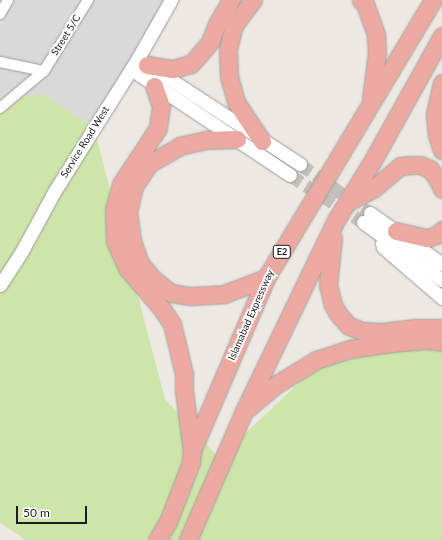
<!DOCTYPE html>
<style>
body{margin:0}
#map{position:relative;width:442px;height:540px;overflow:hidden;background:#ede8e2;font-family:Lato,sans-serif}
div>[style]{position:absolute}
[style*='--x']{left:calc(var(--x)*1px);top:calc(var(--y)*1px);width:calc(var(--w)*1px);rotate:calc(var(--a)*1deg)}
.residential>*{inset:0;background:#dad9d9}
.grass>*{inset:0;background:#cee5a9}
.tertiary-tunnel>*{height:13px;margin-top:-6.5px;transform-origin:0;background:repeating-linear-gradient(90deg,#c3bfba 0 13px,transparent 0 19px)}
.roads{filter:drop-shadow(0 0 1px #9d9d9d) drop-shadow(0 0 1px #9d9d9d)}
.minor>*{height:10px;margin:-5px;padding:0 5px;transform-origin:5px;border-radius:5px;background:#fff}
.tertiary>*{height:13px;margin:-6.5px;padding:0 6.5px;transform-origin:6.5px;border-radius:6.5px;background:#fff}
.trunk>*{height:17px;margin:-8.5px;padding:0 8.5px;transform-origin:8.5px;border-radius:8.5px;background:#eca9a2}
span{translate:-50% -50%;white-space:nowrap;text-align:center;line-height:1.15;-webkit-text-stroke:4px #fff;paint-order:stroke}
.shield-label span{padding:1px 3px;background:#fff;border:1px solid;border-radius:3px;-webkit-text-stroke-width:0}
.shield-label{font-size:9px;color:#1c1c1c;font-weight:700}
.street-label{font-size:10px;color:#1c1c1c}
.scale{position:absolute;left:16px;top:506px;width:71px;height:18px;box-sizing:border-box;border:2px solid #1c1c1c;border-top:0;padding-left:5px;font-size:12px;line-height:14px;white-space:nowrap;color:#1c1c1c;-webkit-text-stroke:3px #fff;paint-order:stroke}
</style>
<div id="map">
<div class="residential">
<i style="clip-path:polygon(0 0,171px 0,94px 128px,0 108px)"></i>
</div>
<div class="grass">
<i style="clip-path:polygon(42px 94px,94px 128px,165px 399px,219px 458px,316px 367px,420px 344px,442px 349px,442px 540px,26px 540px,0 523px,0 98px)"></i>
</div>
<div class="tertiary-tunnel">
<i style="--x:300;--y:164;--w:85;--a:35"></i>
<i style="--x:290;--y:175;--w:87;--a:32.8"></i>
</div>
<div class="roads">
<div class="minor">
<i style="--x:0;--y:14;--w:16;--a:-60"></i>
<i style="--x:0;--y:62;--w:45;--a:11.6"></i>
<i style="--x:0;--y:108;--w:57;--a:-40.1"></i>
<i style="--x:44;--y:71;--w:84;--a:-58.2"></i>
</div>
<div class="tertiary">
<i style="--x:151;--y:67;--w:178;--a:33.1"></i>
<i style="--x:131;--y:69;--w:191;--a:33.7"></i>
<i style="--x:370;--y:213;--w:88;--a:35.3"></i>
<i style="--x:363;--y:222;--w:98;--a:36.3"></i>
<i style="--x:382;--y:243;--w:4;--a:76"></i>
<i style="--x:383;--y:247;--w:78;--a:40.8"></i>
<i style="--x:0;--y:285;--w:40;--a:-57.1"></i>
<i style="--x:22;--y:251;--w:67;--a:-61.5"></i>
<i style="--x:54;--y:192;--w:158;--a:-57.9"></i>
<i style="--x:138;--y:58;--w:67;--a:-60.4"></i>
</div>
<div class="trunk">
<i style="--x:253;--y:0;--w:31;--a:127"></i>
<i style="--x:234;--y:25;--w:25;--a:104"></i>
<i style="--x:228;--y:49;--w:28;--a:88"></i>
<i style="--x:229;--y:77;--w:26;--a:74"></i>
<i style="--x:236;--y:102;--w:47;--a:56.3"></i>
<i style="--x:361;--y:0;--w:6;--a:45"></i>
<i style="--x:365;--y:4;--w:33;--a:70"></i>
<i style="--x:376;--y:35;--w:18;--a:87"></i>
<i style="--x:377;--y:53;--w:46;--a:97.4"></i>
<i style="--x:147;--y:65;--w:26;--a:9"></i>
<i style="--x:173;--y:69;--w:19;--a:-16"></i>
<i style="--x:191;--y:64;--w:29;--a:-49"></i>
<i style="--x:210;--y:42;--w:19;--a:-69"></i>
<i style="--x:217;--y:24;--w:28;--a:-60"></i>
<i style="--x:442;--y:83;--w:32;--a:103"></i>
<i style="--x:435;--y:114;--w:21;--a:85"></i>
<i style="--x:437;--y:135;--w:16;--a:72"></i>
<i style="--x:154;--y:86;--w:21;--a:71"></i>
<i style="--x:161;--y:106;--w:22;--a:98"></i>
<i style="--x:158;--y:128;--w:67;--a:123.5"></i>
<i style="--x:121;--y:184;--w:27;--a:105"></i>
<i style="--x:114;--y:210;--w:31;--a:88"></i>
<i style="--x:115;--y:241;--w:30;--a:66"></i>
<i style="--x:127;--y:268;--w:54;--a:49.5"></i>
<i style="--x:162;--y:309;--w:18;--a:56"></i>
<i style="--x:172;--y:324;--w:51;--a:76.5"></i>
<i style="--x:184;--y:374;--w:17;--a:90"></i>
<i style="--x:184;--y:391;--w:61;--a:82.4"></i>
<i style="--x:237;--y:139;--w:31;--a:178"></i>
<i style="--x:206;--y:140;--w:27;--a:167"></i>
<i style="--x:180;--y:146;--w:36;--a:150"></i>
<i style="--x:149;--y:164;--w:27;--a:124"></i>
<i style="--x:134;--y:186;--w:27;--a:103"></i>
<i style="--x:128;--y:212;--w:29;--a:82"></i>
<i style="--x:132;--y:241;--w:23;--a:70"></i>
<i style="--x:140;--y:263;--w:21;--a:51"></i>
<i style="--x:153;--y:279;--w:23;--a:38"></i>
<i style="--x:171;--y:293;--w:20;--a:9"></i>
<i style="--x:191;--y:296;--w:33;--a:-3"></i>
<i style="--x:224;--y:294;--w:45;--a:-20.9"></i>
<i style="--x:348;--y:202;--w:30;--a:-28"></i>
<i style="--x:374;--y:188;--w:34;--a:-40"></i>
<i style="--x:400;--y:166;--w:10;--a:-6"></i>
<i style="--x:410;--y:165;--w:10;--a:0"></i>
<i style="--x:420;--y:165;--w:11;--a:22"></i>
<i style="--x:430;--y:169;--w:14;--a:54"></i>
<i style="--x:438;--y:180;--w:10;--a:66"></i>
<i style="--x:396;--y:231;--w:32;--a:13"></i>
<i style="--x:427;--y:238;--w:13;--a:-18"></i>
<i style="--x:439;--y:234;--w:5;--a:-53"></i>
<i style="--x:333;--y:238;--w:47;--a:96.1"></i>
<i style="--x:328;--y:285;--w:21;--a:76"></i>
<i style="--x:333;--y:305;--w:12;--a:59"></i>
<i style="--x:339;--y:315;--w:15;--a:48"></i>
<i style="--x:349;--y:326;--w:14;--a:21"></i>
<i style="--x:362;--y:331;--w:20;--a:3"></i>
<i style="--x:382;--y:332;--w:33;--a:-7"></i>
<i style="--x:415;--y:328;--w:27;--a:0"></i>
<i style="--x:248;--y:408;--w:38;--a:-40"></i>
<i style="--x:277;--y:384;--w:46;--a:-31.6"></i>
<i style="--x:316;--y:360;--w:36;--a:-18"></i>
<i style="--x:350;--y:349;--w:42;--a:-8.1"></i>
<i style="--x:392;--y:343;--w:36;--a:-5"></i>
<i style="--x:428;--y:340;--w:14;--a:8"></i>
<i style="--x:157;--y:540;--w:21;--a:-59"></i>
<i style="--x:168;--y:522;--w:64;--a:-69"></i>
<i style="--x:191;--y:462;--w:11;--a:-85"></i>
<i style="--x:192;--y:451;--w:188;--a:-66.8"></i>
<i style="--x:266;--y:278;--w:324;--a:-59"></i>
<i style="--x:188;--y:540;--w:141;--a:-66.5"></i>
<i style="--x:244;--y:411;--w:212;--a:-64.3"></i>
<i style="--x:336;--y:220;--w:70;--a:-58.3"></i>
<i style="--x:373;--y:160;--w:142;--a:-60.9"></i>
</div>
</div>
<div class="shield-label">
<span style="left:282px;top:252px">E2</span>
</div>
<div class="street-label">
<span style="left:66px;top:35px;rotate:-58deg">Street 5/C</span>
<span style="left:85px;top:142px;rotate:-58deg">Service Road West</span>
<span style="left:251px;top:315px;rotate:-66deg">Islamabad Expressway</span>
</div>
<div class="scale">50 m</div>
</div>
